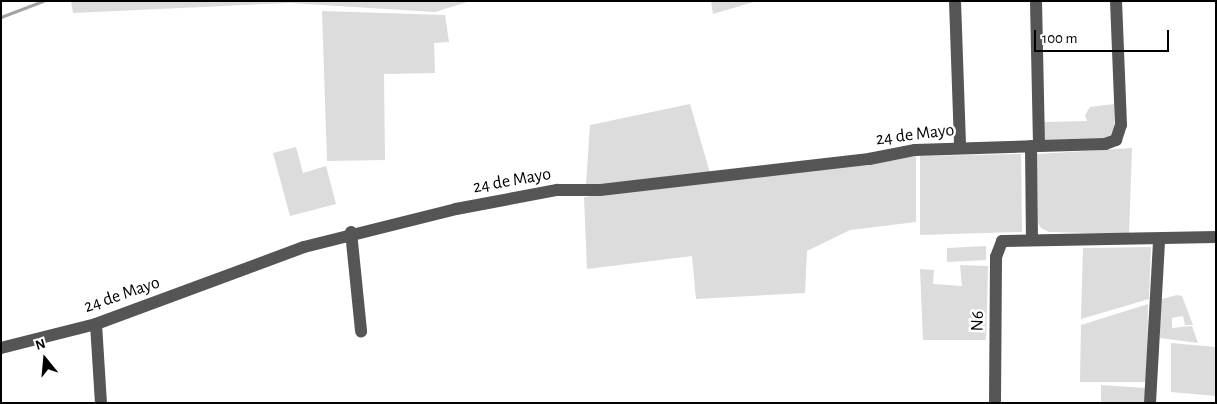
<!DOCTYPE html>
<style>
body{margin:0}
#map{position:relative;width:1217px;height:404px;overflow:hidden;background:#fff;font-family:"Alegreya Sans",sans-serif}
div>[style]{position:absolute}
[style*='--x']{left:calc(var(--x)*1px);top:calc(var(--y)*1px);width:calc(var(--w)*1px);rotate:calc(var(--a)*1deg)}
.green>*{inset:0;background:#dcdcdc}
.stream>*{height:2.5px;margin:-1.25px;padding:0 1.25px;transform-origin:1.25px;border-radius:1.25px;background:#a3a3a3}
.minor>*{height:12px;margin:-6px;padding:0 6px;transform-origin:6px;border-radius:6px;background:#555}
span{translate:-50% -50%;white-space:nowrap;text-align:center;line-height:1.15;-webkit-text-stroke:5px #fff;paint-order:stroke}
.street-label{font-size:18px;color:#000}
.frame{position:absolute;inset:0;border:2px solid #000;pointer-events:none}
.north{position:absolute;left:20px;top:334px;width:50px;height:50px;-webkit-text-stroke:4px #fff;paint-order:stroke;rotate:343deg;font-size:14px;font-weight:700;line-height:20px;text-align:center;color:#000}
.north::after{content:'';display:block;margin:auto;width:18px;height:22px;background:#000;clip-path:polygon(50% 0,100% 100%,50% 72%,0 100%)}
.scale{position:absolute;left:1034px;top:30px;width:135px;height:22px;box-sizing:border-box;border:2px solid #000;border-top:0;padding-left:6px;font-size:15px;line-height:18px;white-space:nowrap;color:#000;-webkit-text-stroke:4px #fff;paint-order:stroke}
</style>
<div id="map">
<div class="green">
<i style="clip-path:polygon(71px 1px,471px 1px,435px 12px,289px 3px,73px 13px)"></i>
<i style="clip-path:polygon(711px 1px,757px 1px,713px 14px)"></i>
<i style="clip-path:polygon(322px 11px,445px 15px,449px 42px,434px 43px,435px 73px,384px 74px,385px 160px,327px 161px)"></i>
<i style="clip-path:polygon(690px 104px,710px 173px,586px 185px,590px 125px)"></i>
<i style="clip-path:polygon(1114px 104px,1114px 134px,1095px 141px,1044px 142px,1043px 122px,1087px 121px,1085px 115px,1090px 107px)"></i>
<i style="clip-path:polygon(296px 147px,303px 173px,326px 166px,336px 204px,290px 216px,273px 153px)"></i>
<i style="clip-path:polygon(1132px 148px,1129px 234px,1049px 232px,1041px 228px,1038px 223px,1037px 154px)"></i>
<i style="clip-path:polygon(1021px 154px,1022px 232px,920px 235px,920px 156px)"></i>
<i style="clip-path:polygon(916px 156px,916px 222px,850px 230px,807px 251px,805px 293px,696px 299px,692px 256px,587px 269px,584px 197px)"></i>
<i style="clip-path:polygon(986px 246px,986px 260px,947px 262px,947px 248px)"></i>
<i style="clip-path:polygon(1151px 247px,1149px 299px,1081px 319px,1083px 248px)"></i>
<i style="clip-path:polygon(960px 265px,988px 266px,986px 340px,923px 340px,920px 269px,934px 270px,933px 284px,962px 286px)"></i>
<i style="clip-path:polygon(1177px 295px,1182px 296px,1193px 325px,1185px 325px,1183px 316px,1172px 318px,1172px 328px,1192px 326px,1198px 343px,1160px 338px,1158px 300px)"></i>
<i style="clip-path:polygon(1148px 304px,1147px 382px,1080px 382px,1081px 325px)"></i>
<i style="clip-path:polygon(1171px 343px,1216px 347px,1216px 396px,1171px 392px)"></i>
<i style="clip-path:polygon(1101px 385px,1146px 388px,1145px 403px,1101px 403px)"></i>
</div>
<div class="stream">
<i style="--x:1;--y:17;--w:45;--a:-20.9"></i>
</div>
<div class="minor">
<i style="--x:955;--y:1;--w:146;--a:88"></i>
<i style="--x:1036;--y:1;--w:144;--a:88.8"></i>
<i style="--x:1031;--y:146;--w:92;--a:89.4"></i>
<i style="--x:351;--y:232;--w:100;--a:84.2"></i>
<i style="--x:96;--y:324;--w:79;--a:86.4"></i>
<i style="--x:1;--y:348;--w:98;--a:-14.2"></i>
<i style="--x:96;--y:324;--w:222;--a:-20.3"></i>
<i style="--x:304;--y:247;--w:157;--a:-14"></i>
<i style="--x:456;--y:209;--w:103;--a:-10.7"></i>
<i style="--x:557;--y:190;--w:43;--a:0"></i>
<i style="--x:600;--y:190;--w:271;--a:-6.6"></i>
<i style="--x:869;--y:159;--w:47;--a:-11.1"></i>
<i style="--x:915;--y:150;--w:190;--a:-1.8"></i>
<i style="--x:1105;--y:144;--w:12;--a:-20"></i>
<i style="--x:1116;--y:140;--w:16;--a:-72"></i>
<i style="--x:1121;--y:125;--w:124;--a:-92.3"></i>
<i style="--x:995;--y:403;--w:146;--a:-89.6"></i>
<i style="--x:996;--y:257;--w:17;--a:-69"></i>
<i style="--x:1002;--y:241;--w:214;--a:-1.1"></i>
<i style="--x:1150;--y:403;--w:163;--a:-86.8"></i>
</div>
<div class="street-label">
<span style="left:915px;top:135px;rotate:-7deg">24 de Mayo</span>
<span style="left:512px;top:181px;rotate:-10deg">24 de Mayo</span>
<span style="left:122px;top:295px;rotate:-19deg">24 de Mayo</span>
<span style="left:978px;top:321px;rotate:-89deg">N6</span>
</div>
<div class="frame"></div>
<div class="north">N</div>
<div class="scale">100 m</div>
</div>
